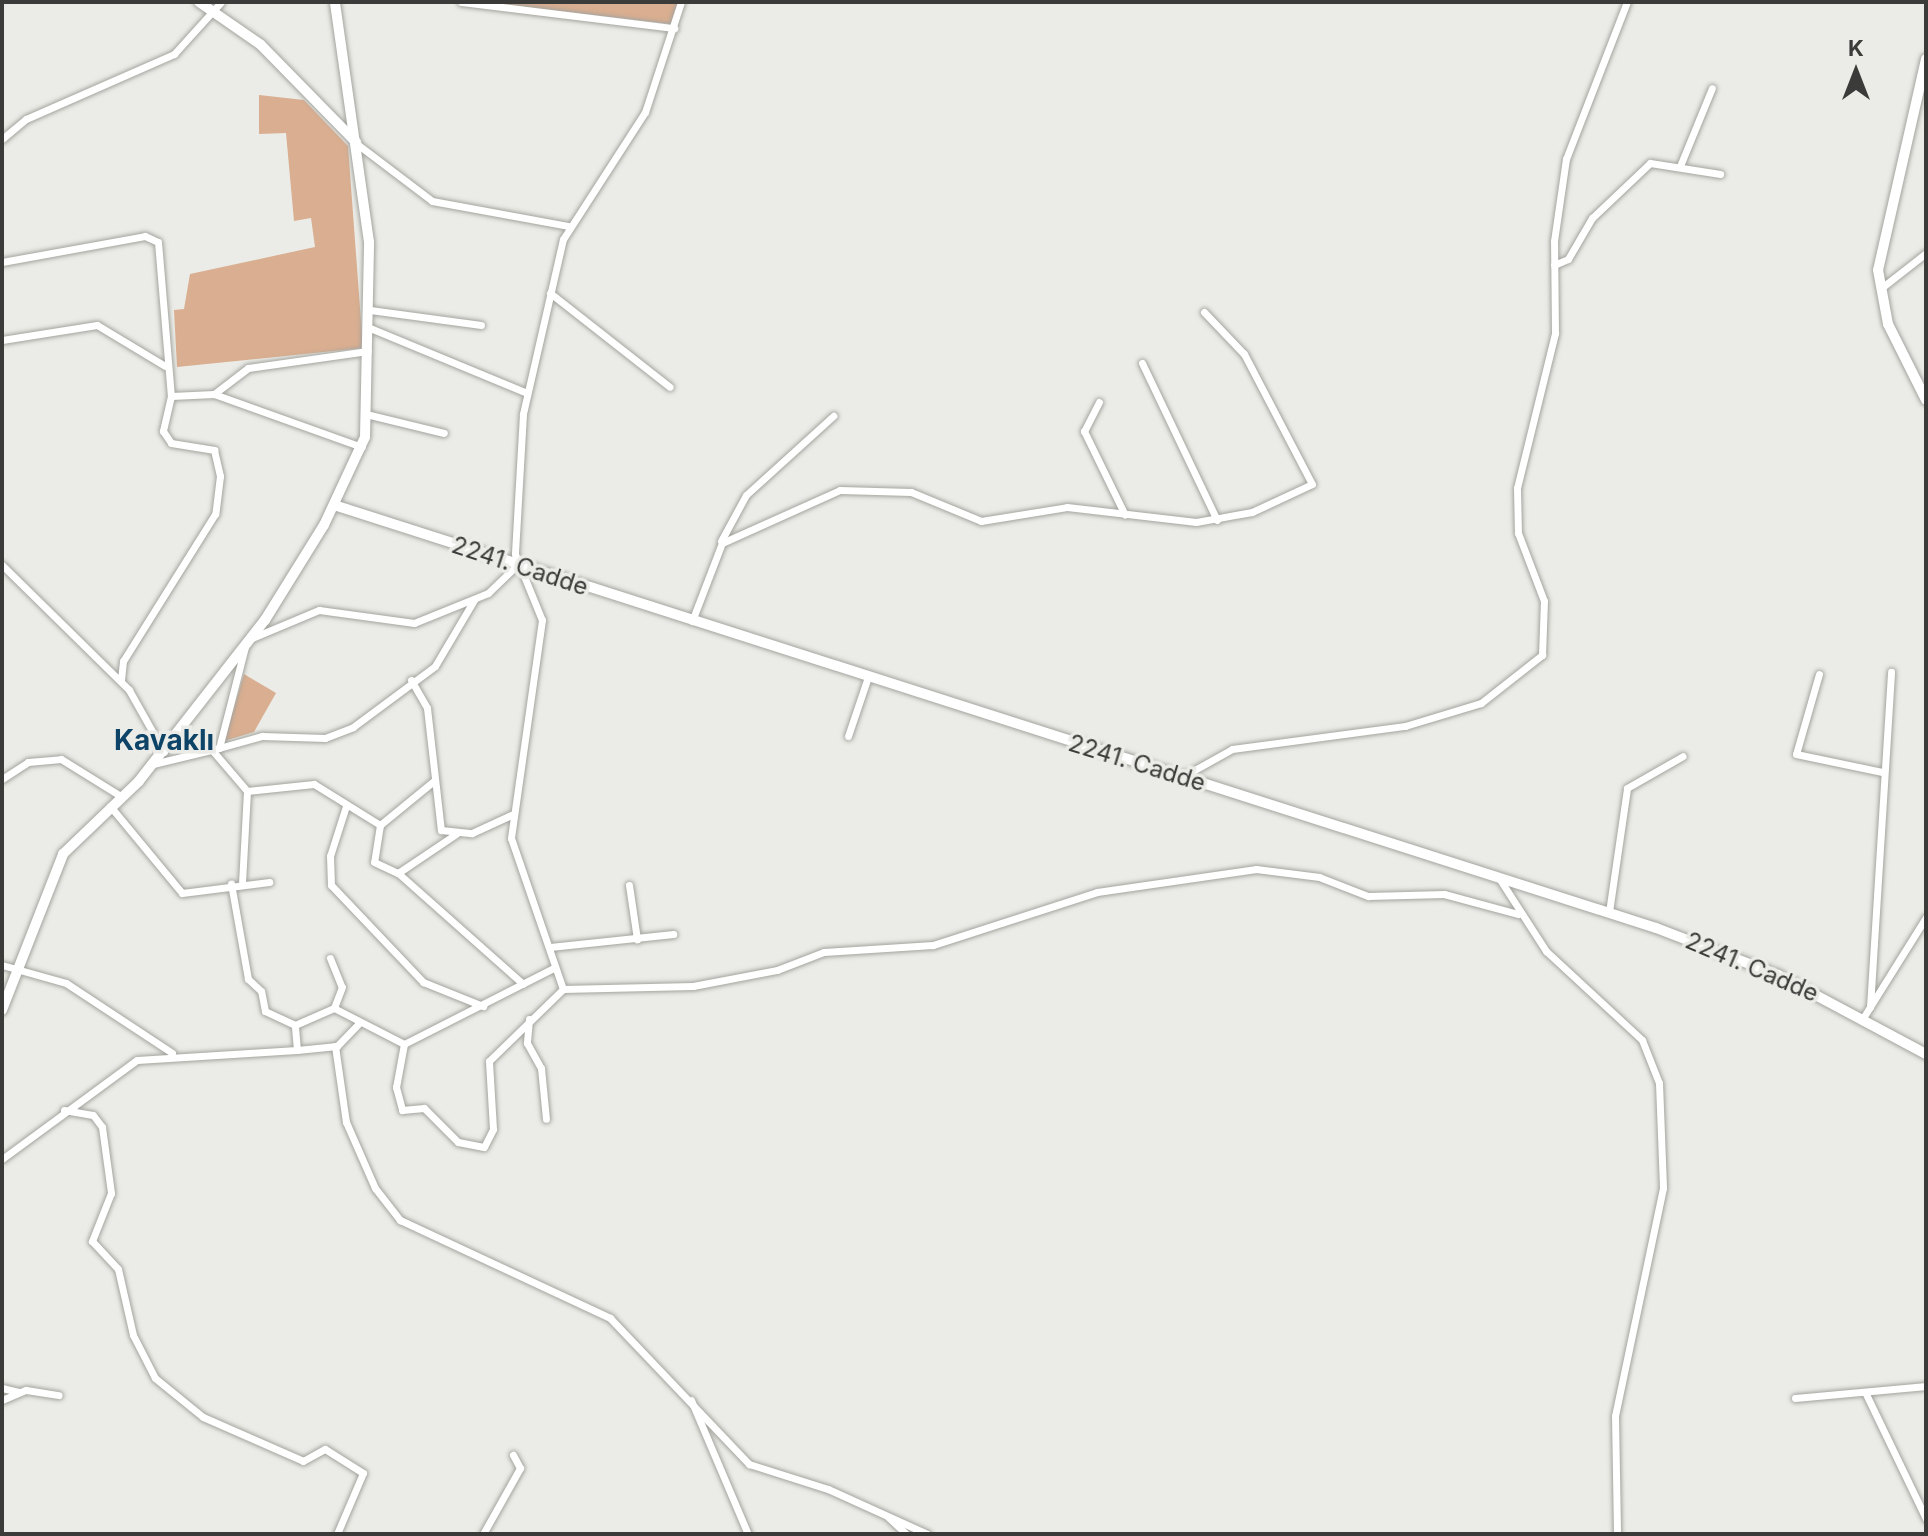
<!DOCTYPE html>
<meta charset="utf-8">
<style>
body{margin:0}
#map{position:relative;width:1928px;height:1536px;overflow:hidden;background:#ebece7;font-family:Inter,sans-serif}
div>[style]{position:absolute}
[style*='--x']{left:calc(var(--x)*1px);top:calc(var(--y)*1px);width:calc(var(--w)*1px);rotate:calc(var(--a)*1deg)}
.green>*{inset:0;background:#daae90}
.roads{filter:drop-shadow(0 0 2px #a4a49f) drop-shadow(0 0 2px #a4a49f)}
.street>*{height:7px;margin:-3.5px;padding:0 3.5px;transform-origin:3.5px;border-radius:3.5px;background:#fff}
.secondary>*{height:10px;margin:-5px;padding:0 5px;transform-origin:5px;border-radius:5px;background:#fff}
span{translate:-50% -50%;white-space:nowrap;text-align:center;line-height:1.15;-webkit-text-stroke:7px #ebece7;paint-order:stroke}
.street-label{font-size:24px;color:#3b3b39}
.quarter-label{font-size:28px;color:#0d4366;font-weight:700}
.frame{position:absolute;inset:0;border:4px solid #3b3b39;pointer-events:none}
.north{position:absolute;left:1816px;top:32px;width:80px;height:80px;-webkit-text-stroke:6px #ebece7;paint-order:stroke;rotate:0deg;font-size:22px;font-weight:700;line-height:32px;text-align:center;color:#3b3b39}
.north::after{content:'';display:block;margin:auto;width:28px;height:36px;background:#3b3b39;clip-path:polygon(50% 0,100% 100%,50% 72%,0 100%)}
</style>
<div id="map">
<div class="green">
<i style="clip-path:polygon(482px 2px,678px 2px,671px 24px)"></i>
<i style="clip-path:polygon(259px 95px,304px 100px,348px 146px,363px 348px,177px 367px,174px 310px,184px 309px,190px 274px,315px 247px,311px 218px,294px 221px,286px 133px,259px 134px)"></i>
<i style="clip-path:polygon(244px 674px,276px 693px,254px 732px,224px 741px)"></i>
</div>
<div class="roads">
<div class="street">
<i style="--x:461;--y:2;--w:215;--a:7"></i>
<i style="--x:681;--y:2;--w:116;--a:108.1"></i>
<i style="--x:645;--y:112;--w:151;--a:122.8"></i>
<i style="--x:563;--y:239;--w:180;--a:102.9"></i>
<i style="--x:523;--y:414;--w:140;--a:93.3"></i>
<i style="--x:515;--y:554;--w:71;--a:67.8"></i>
<i style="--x:542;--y:620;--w:220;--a:98.1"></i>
<i style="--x:511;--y:838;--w:160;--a:71"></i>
<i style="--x:563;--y:989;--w:130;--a:-1.3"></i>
<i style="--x:693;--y:986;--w:86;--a:-10.8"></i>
<i style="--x:777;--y:970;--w:50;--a:-21"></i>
<i style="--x:824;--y:952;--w:109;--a:-3.7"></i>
<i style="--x:933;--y:945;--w:172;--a:-17.9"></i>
<i style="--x:1097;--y:892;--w:161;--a:-8.2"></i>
<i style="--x:1256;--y:869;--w:64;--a:7.2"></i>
<i style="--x:1319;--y:877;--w:53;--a:21.2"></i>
<i style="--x:1368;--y:896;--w:76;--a:-1.5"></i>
<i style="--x:1444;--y:894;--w:77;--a:15.1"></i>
<i style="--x:2;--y:139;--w:31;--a:-40"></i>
<i style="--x:26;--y:119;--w:162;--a:-23.7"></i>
<i style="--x:174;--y:54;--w:70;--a:-47.9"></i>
<i style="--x:357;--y:144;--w:94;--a:37.2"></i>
<i style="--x:432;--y:201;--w:138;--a:10.4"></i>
<i style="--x:1680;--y:166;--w:84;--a:-67.7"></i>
<i style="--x:2;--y:262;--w:145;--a:-10.3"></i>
<i style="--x:145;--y:236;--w:14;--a:25"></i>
<i style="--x:158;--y:242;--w:155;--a:85.2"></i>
<i style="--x:171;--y:396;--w:36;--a:103"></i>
<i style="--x:163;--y:431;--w:14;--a:56"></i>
<i style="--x:171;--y:443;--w:44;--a:9.2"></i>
<i style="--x:214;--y:450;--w:27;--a:77"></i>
<i style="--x:220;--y:476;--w:38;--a:97"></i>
<i style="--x:215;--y:514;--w:173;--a:122"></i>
<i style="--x:123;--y:661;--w:20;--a:96"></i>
<i style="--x:1554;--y:265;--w:15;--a:-23"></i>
<i style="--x:1568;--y:259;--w:48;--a:-59.7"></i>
<i style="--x:1592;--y:218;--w:80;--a:-43.5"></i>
<i style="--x:1650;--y:163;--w:71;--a:8.9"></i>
<i style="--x:1880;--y:289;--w:58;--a:-38"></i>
<i style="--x:550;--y:293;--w:152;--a:38.1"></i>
<i style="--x:370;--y:310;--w:112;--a:7.7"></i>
<i style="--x:370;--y:328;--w:170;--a:22.5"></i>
<i style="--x:2;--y:340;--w:96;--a:-9"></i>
<i style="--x:97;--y:325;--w:79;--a:31.1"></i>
<i style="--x:1142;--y:363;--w:174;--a:64.5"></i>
<i style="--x:214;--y:394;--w:43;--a:-37.4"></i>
<i style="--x:248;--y:368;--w:121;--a:-8.1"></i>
<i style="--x:171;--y:396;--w:43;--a:-2.7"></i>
<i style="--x:214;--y:394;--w:157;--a:19.7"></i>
<i style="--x:1099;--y:402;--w:33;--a:117"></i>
<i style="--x:1084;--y:431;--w:93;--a:64"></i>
<i style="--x:370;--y:415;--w:76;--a:13.7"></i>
<i style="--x:721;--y:541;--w:52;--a:-61.5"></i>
<i style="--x:746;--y:495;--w:118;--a:-42.2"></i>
<i style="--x:2;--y:565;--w:178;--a:44.5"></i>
<i style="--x:129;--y:690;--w:71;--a:60.6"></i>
<i style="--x:692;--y:621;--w:84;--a:-69"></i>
<i style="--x:722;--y:543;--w:129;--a:-24.2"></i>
<i style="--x:840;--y:490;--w:71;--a:1.6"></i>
<i style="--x:911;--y:492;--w:76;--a:22.5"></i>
<i style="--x:981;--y:521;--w:87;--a:-9.2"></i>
<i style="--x:1067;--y:507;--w:130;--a:6.6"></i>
<i style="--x:1196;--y:522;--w:57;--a:-10.1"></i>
<i style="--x:1252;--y:512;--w:66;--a:-25"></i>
<i style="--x:1312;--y:484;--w:147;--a:-117.6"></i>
<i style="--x:1244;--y:354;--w:58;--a:-133.6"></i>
<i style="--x:252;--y:638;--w:73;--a:-22.7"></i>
<i style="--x:319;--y:610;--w:96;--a:7.8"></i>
<i style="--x:414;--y:623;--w:80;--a:-22.1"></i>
<i style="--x:488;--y:593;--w:39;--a:-44"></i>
<i style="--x:1819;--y:674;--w:83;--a:106"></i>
<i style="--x:1796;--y:754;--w:88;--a:11.8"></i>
<i style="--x:411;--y:680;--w:32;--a:60"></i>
<i style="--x:427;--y:708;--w:123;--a:83.5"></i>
<i style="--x:441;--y:830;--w:31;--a:6"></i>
<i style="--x:472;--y:833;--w:43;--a:-24.8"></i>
<i style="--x:848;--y:736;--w:62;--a:-71.3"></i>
<i style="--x:219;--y:748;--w:45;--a:-15.6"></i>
<i style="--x:262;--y:736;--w:63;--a:1.8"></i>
<i style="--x:325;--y:738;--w:30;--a:-21"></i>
<i style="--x:353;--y:727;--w:102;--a:-36.6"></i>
<i style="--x:435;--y:666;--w:77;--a:-59.4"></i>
<i style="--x:212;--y:750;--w:54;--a:49.5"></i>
<i style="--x:247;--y:791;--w:92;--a:93.1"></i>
<i style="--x:153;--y:764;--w:68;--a:-13.6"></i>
<i style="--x:219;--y:748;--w:104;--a:-75.6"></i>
<i style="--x:1182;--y:777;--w:57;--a:-29.2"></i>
<i style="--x:1232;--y:749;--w:175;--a:-7.6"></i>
<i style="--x:1405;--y:726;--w:79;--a:-16.8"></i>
<i style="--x:1481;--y:703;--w:78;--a:-38.2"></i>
<i style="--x:1542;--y:655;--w:54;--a:-87.9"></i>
<i style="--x:1544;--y:601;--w:73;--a:-110.9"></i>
<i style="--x:1518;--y:533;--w:45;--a:-91.3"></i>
<i style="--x:1517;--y:488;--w:160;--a:-76.2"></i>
<i style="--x:1555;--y:333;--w:92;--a:-90.6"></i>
<i style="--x:1554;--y:241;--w:83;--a:-81.7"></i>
<i style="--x:1566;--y:159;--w:168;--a:-68.8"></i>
<i style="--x:2;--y:779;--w:31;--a:-33"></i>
<i style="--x:28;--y:762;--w:33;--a:-5"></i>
<i style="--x:61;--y:759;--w:72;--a:31.9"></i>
<i style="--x:247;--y:791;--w:67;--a:-6"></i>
<i style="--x:314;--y:784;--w:78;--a:31.8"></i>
<i style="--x:380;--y:825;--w:71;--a:-39.3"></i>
<i style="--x:110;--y:806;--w:113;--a:50.4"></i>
<i style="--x:182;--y:893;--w:88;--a:-7.2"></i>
<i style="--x:346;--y:806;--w:52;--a:107.7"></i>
<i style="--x:330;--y:856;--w:29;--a:88"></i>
<i style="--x:331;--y:885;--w:134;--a:46.5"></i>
<i style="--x:423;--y:982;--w:65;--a:21.8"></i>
<i style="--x:380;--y:825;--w:37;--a:99"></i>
<i style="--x:374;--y:862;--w:26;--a:25"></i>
<i style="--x:398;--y:873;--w:167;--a:41.6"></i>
<i style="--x:398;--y:873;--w:70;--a:-33.9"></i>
<i style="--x:1499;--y:878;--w:87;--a:57.2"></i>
<i style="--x:1546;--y:951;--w:131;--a:42.8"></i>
<i style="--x:1642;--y:1040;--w:46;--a:68.4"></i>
<i style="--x:1659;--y:1083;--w:105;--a:87.8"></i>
<i style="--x:1663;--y:1188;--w:233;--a:101.9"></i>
<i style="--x:1615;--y:1416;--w:118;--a:89"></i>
<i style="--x:629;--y:885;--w:55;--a:81.6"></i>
<i style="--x:1609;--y:912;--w:125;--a:-81.7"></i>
<i style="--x:1627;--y:788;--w:64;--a:-29.7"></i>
<i style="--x:550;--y:947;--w:124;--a:-6"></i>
<i style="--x:330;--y:958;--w:31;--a:68"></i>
<i style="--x:342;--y:987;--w:22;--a:111"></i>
<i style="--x:2;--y:965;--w:66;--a:15.7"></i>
<i style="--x:66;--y:983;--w:127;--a:33.4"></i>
<i style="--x:1870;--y:1007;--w:336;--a:-86.4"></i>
<i style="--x:1863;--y:1018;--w:119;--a:-58"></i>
<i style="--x:529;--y:1019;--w:24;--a:95"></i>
<i style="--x:527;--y:1043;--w:29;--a:61"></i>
<i style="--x:541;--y:1068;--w:51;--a:84.4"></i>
<i style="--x:295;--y:1025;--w:43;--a:-23.6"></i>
<i style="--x:334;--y:1008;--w:79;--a:27.2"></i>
<i style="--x:404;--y:1044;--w:168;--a:-26.9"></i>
<i style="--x:404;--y:1044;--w:44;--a:100.5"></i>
<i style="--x:396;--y:1087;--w:24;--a:75"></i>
<i style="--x:402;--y:1110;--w:22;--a:-5"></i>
<i style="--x:424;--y:1108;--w:48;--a:45"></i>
<i style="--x:458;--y:1142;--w:26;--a:11"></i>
<i style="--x:484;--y:1147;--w:20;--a:-63"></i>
<i style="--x:493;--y:1129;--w:68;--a:-93.4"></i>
<i style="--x:489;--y:1061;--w:103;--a:-44.2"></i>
<i style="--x:335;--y:1046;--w:77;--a:81.8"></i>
<i style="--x:346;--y:1122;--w:72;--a:66.3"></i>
<i style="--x:375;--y:1188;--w:41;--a:52"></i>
<i style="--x:400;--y:1220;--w:232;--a:25"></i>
<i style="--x:610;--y:1318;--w:202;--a:46.4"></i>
<i style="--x:749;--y:1464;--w:83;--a:17.6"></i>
<i style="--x:828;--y:1489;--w:109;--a:24.4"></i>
<i style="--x:297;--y:1050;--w:40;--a:-5.7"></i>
<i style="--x:337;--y:1046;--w:30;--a:-46"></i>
<i style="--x:64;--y:1110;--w:29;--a:10"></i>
<i style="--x:93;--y:1115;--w:15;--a:53"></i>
<i style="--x:102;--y:1127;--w:67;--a:82.2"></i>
<i style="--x:111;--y:1193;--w:52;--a:111.6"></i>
<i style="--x:92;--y:1241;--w:38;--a:47"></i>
<i style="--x:118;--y:1269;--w:68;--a:77.2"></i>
<i style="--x:133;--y:1335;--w:48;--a:62.9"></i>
<i style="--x:155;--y:1378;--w:62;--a:39.1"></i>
<i style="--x:203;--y:1417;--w:109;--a:23.7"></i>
<i style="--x:303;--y:1461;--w:25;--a:-29"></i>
<i style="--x:325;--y:1449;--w:45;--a:32.3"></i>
<i style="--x:363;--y:1473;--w:66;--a:113.1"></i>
<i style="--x:2;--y:1159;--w:167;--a:-36.3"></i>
<i style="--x:137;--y:1060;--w:160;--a:-3.6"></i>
<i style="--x:297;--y:1050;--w:25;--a:-95"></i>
<i style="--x:295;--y:1025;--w:33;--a:-155"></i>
<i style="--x:265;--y:1011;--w:20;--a:-101"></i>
<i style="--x:261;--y:991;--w:18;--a:-137"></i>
<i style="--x:248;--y:979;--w:97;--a:-100.1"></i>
<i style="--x:2;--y:1388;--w:17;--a:13"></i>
<i style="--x:1865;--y:1392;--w:141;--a:64.3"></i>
<i style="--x:1795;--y:1398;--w:132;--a:-5.2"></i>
<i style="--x:2;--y:1400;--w:26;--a:-23"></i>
<i style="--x:26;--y:1390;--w:33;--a:9"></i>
<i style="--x:691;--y:1400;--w:146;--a:67"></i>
<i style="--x:888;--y:1517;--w:25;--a:43"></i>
<i style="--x:483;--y:1534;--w:76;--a:-60.7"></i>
<i style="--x:520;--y:1468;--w:15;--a:-118"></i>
</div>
<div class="secondary">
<i style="--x:199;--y:2;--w:75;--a:34.7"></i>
<i style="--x:261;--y:45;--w:136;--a:45.6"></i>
<i style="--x:1926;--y:59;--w:216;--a:102.8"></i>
<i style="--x:1878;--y:270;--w:55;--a:79.5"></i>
<i style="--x:1888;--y:324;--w:85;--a:63.4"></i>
<i style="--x:334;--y:505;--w:1388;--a:17.74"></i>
<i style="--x:1656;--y:928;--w:131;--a:21.1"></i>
<i style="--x:1778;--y:975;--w:168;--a:28.1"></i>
<i style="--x:2;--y:1010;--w:168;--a:-68.6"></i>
<i style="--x:63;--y:854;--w:105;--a:-43.8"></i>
<i style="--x:139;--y:781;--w:204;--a:-52"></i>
<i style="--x:265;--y:620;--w:112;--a:-58.2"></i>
<i style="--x:324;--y:525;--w:97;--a:-65"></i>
<i style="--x:365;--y:437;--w:195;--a:-88.8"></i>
<i style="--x:369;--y:242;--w:242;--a:-98.1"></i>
</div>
</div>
<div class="street-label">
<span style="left:520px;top:566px;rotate:18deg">2241. Cadde</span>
<span style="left:1137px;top:763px;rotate:17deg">2241. Cadde</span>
<span style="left:1752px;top:967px;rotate:23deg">2241. Cadde</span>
</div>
<div class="quarter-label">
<span style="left:164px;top:740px">Kavaklı</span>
</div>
<div class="frame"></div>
<div class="north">K</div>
</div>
